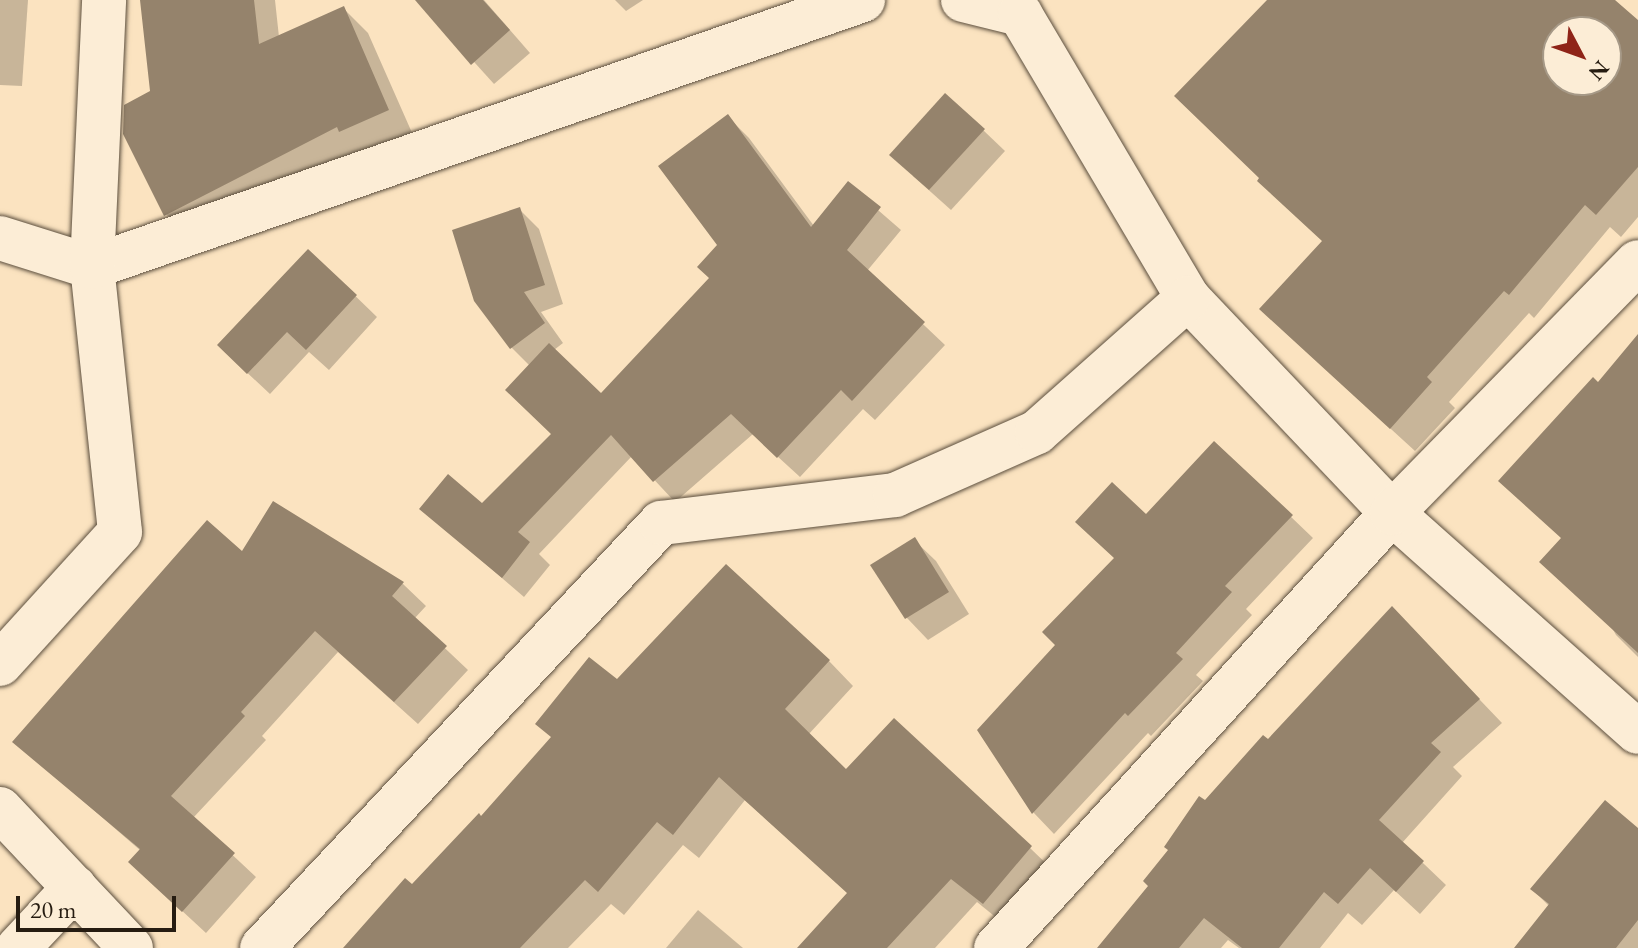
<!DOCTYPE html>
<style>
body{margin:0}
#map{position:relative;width:1638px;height:948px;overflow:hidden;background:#fbe3c0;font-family:"EB Garamond",serif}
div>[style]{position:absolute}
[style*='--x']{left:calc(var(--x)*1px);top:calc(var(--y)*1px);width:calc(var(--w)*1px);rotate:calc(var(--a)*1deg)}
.shadow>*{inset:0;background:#0003}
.building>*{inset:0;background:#95836c}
.roads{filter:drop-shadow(0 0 2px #5b4e3d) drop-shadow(0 0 2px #5b4e3d)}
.street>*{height:44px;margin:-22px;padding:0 22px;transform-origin:22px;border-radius:22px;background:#fcedd6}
span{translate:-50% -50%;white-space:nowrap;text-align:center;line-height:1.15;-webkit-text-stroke:8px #fcedd6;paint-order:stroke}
.north{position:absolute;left:1542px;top:16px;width:80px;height:80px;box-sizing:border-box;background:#fcedd6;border:2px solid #a69987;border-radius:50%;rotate:131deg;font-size:22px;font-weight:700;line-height:32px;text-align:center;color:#261c11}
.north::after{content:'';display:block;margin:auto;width:28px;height:36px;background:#8f2418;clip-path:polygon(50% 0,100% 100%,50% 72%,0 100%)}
.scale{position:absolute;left:16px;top:896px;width:160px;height:36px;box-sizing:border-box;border:4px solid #261c11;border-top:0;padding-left:10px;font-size:24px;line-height:28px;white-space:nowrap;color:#261c11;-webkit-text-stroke:6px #fcedd6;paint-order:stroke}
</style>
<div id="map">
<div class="shadow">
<i style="clip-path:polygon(0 0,28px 0,22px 86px,0 85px)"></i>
<i style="clip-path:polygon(142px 0,275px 0,279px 37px,343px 8px,368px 33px,413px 135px,191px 239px,166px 214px)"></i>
<i style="clip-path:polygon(418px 0,484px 0,530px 53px,494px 84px)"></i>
<i style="clip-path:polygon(615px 0,643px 0,626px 11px)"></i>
<i style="clip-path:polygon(evenodd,1268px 0,1612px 0,1638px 23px,1638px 217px,1621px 237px,1610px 227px,1534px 318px,1529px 313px,1449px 402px,1455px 408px,1415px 451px,1286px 333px,1324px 242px,1268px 0,1558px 32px,1606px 32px,1606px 80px,1558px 80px,1558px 32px)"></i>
<i style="clip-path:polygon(728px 117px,749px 138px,814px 226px,848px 184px,901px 230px,867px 271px,945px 345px,875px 420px,863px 409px,800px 477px,753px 434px,675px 502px,632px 456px,539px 554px,550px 565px,524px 597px,422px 509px,482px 505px,553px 434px,530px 366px,511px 347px,520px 210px,539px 229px,563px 304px,541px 312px,563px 343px,554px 350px,601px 396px,711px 279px,720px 245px)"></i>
<i style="clip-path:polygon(983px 130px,1005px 151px,951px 210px,913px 176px)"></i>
<i style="clip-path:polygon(309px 251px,377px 317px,329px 370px,309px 352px,270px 394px,241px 367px)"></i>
<i style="clip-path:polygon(1638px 337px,1638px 657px,1616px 635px,1563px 539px,1598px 385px)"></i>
<i style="clip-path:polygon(1214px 443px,1313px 538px,1246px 609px,1252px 615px,1196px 675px,1203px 681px,1151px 736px,1148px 733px,1054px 834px,1033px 812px,1058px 646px,1146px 516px)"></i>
<i style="clip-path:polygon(274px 504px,403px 584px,426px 606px,414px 619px,468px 670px,418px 724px,338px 652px,262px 736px,266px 740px,193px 818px,256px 877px,206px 933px,153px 884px,141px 851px,15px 742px,242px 554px)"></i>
<i style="clip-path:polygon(914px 540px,936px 561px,969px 614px,928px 640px,907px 618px,873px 566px)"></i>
<i style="clip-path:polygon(1415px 632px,1502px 723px,1453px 767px,1462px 776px,1402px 843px,1446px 885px,1420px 914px,1394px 890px,1362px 925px,1348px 913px,1320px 948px,1239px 948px,1228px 940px,1221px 948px,1099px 948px,1151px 886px,1205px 803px,1269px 742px)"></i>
<i style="clip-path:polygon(829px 661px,853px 686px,808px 735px,846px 772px,1030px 848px,1055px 872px,1009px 928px,977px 902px,935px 948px,799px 948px,849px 894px,745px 800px,699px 858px,683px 845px,624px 915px,611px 904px,568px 948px,344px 948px,412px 887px,617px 682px)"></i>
<i style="clip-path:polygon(1638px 830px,1638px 948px,1526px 948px,1549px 906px,1532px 889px)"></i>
<i style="clip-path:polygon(698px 910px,743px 948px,666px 948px)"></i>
</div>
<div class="building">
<i style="clip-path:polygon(140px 0,254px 0,259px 44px,344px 6px,389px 110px,339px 132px,337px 127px,164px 216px,123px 134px,124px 105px,150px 91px)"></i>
<i style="clip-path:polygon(415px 0,483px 0,510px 30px,471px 65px)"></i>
<i style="clip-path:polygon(evenodd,1267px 0,1615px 0,1638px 20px,1638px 167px,1596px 215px,1585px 205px,1509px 295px,1504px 291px,1427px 377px,1432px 382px,1390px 429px,1259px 309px,1322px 241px,1257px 181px,1259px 178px,1174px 96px,1267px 0,1558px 32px,1606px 32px,1606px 80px,1558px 80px,1558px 32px)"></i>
<i style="clip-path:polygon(945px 93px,985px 129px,929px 190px,889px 155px)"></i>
<i style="clip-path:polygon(728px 114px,811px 227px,848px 181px,881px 207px,847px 250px,925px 322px,852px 401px,841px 390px,777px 458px,731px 414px,653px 482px,611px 435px,518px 532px,530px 542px,502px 578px,419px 509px,448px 474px,482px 503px,551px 434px,505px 390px,549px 343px,601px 393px,709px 278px,697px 267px,717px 245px,658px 166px)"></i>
<i style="clip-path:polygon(520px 207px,545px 285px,524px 292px,545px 323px,510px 349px,474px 301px,452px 230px)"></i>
<i style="clip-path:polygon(308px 249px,357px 295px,306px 350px,287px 332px,247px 374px,217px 345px)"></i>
<i style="clip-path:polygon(1638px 334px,1638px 653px,1539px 562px,1561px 538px,1498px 481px,1593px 377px,1598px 382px)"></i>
<i style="clip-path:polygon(1214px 441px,1293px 515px,1225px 586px,1232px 592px,1176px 653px,1183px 659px,1128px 716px,1125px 713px,1032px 814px,977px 730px,1055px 645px,1042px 632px,1114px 558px,1075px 522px,1112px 482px,1146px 514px)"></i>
<i style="clip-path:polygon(273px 501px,404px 582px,392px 596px,447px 646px,394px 702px,315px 631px,241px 712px,245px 716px,171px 796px,235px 853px,182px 912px,128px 862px,140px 849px,12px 742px,207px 520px,242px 551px)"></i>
<i style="clip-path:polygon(915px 537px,949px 592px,905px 619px,870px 565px)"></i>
<i style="clip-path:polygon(726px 564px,830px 660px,785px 709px,846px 769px,894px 718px,1032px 846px,983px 904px,951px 879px,887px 948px,797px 948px,847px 893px,719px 777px,673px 835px,657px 822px,598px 892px,585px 880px,520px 948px,343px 948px,405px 878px,412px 884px,479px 813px,481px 816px,551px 737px,535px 724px,589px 657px,617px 679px)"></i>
<i style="clip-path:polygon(1392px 606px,1480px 699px,1431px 743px,1441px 752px,1379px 820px,1424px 861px,1396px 892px,1370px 868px,1338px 904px,1324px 892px,1279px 948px,1242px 948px,1204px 918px,1179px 948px,1097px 948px,1148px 886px,1143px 881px,1168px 850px,1164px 847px,1199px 796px,1205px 800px,1263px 735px,1268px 739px)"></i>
<i style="clip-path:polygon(1605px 800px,1638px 828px,1638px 920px,1616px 948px,1514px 948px,1549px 904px,1530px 889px)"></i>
</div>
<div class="roads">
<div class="street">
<i style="--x:963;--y:0;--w:59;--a:13.8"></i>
<i style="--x:1020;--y:14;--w:330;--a:59.4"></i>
<i style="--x:1188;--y:298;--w:296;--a:46.5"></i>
<i style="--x:1392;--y:513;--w:329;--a:41.7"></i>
<i style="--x:0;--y:238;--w:96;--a:17.5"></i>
<i style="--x:92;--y:267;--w:816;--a:-19.1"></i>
<i style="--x:0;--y:664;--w:178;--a:-47.7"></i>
<i style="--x:120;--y:532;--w:266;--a:-96"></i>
<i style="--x:92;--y:267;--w:267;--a:-87.4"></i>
<i style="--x:0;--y:809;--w:191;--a:46.7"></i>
<i style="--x:18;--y:948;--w:83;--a:-46.9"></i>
<i style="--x:262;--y:948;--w:583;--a:-46.81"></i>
<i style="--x:661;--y:523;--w:236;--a:-6.8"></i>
<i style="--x:895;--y:495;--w:155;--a:-23.9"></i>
<i style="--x:1037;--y:432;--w:202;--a:-41.6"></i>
<i style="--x:996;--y:948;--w:588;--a:-47.69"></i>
<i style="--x:1392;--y:513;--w:351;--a:-45.6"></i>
</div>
</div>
<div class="north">N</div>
<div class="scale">20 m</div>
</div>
